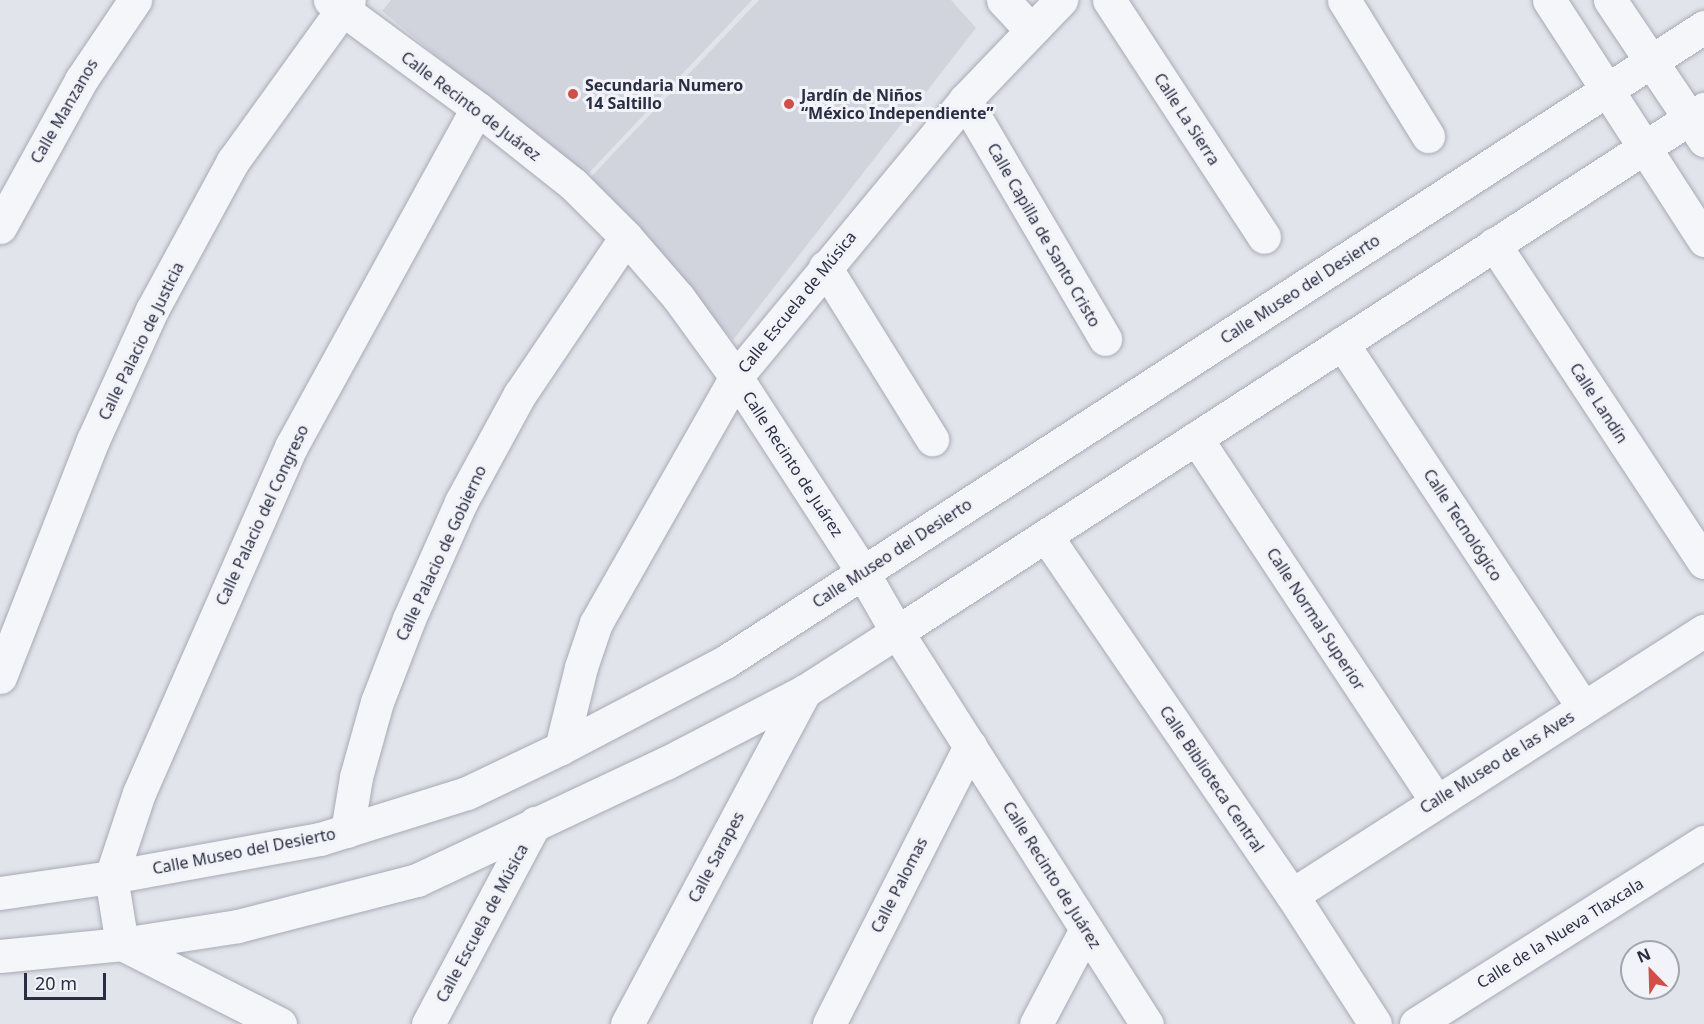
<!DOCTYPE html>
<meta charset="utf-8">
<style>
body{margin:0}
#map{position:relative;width:1704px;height:1024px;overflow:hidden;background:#e2e4eb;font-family:"Noto Sans",sans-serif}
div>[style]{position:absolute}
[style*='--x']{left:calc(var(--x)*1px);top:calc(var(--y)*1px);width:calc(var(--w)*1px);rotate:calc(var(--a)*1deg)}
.built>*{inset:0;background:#d1d3dd}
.roads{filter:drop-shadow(0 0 2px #a7aab5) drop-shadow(0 0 2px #a7aab5)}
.minor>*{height:33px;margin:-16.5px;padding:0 16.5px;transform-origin:16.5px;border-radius:16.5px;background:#f5f6f9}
.dots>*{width:16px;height:16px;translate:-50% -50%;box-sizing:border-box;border:3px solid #f2f3f8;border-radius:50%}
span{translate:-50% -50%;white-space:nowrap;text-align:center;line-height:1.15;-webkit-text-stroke:6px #f2f3f8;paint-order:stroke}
.poi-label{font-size:16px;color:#2a2e43;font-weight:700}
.left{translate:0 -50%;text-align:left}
.street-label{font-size:16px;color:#2a2e43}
.north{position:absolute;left:1620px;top:940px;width:60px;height:60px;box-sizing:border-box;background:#f2f3f8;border:2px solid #a2a4b0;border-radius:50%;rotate:337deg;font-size:16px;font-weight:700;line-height:24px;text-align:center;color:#2a2e43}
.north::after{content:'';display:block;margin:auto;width:21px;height:27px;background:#cf5049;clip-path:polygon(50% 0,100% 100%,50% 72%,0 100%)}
.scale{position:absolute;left:24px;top:973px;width:82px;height:27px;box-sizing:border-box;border:3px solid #2a2e43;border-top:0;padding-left:8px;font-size:18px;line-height:21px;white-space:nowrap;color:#2a2e43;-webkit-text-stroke:4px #f2f3f8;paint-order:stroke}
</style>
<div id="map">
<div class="built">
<i style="clip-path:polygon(391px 0,752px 0,585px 177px,382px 11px)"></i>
<i style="clip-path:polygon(759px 0,951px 0,976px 28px,733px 340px,589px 179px)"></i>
</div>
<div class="roads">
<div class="minor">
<i style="--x:330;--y:0;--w:182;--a:36.3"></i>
<i style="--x:477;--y:108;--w:122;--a:38.4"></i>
<i style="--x:573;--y:184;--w:75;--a:45"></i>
<i style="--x:626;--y:237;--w:79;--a:49.1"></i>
<i style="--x:678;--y:297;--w:99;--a:54.1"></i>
<i style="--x:736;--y:377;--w:231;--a:57"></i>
<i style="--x:862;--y:571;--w:70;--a:60.2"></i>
<i style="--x:897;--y:632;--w:465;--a:57.5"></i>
<i style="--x:1003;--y:0;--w:40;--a:47"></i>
<i style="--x:1109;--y:0;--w:283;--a:56.8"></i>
<i style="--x:1344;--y:0;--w:160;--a:58.3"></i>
<i style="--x:1549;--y:0;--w:286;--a:57.1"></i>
<i style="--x:1610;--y:0;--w:169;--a:56.1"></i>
<i style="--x:965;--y:100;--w:277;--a:59.6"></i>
<i style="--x:0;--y:227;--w:168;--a:-61.1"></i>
<i style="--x:81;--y:80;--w:97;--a:-56"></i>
<i style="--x:1494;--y:244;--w:381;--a:56.6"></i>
<i style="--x:825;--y:267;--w:203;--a:58.1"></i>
<i style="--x:1342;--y:343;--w:437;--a:56.5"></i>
<i style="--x:1196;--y:438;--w:435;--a:56.5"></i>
<i style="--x:1046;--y:536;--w:435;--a:55.6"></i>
<i style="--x:1292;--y:895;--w:153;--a:57.2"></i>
<i style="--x:0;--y:677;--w:255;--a:-68.6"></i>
<i style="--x:93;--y:440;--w:143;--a:-65.6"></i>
<i style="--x:152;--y:310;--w:170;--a:-61.5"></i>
<i style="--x:233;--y:161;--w:198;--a:-54.2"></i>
<i style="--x:561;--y:748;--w:83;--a:-76.1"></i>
<i style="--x:581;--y:667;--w:46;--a:-71.2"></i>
<i style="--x:596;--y:623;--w:283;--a:-60.4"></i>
<i style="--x:736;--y:377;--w:359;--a:-50.4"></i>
<i style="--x:965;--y:100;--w:139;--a:-46.2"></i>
<i style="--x:347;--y:831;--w:55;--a:-80.5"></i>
<i style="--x:356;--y:777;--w:78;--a:-74.4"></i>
<i style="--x:377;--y:702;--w:89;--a:-68.9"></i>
<i style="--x:409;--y:619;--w:128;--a:-66"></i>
<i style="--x:461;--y:502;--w:123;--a:-61.4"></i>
<i style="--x:520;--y:394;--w:189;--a:-56"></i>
<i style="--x:0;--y:893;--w:112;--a:-8.2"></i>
<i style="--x:111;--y:877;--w:212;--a:-10.3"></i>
<i style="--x:320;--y:839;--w:154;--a:-17.4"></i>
<i style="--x:467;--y:793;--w:104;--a:-25.6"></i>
<i style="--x:561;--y:748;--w:185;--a:-27.7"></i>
<i style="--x:725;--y:662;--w:1167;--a:-32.97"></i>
<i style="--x:1292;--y:895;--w:489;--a:-32.7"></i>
<i style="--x:0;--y:956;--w:123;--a:-5.6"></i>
<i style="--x:122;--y:944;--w:117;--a:-8.8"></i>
<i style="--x:238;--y:926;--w:185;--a:-14.4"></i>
<i style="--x:417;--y:880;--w:275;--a:-25.2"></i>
<i style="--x:666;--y:763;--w:157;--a:-27.4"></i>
<i style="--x:805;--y:691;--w:109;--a:-32.7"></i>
<i style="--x:897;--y:632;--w:962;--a:-32.95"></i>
<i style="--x:280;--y:1024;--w:177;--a:-153.1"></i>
<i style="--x:122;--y:944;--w:68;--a:-99.3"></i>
<i style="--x:111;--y:877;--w:89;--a:-71.6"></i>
<i style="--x:139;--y:793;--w:380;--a:-66.3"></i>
<i style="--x:292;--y:445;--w:384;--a:-61.2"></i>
<i style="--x:428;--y:1024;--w:228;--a:-62"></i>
<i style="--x:627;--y:1024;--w:378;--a:-61.9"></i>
<i style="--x:829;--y:1024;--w:312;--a:-63.1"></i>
<i style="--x:1036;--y:1024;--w:107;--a:-62.2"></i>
<i style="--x:1416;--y:1024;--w:341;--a:-32.3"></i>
</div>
</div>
<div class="dots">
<i style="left:573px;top:94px;background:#cf5049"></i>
<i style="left:789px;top:104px;background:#cf5049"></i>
</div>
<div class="poi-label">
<span class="left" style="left:585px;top:94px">Secundaria Numero<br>14 Saltillo</span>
<span class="left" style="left:801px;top:104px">Jardín de Niños<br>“México Independiente”</span>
</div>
<div class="street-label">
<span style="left:471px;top:106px;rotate:37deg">Calle Recinto de Juárez</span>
<span style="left:64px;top:111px;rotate:-60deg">Calle Manzanos</span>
<span style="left:1187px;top:119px;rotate:57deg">Calle La Sierra</span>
<span style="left:1044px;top:235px;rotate:60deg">Calle Capilla de Santo Cristo</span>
<span style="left:1300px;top:289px;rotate:-33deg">Calle Museo del Desierto</span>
<span style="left:797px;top:302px;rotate:-51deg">Calle Escuela de Música</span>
<span style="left:141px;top:341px;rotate:-64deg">Calle Palacio de Justicia</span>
<span style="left:1599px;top:403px;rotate:57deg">Calle Landín</span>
<span style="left:793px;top:464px;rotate:57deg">Calle Recinto de Juárez</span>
<span style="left:262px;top:515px;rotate:-65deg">Calle Palacio del Congreso</span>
<span style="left:1463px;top:525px;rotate:57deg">Calle Tecnológico</span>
<span style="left:441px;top:553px;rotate:-65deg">Calle Palacio de Gobierno</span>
<span style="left:892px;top:553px;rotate:-33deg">Calle Museo del Desierto</span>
<span style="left:1316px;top:619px;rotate:57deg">Calle Normal Superior</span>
<span style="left:1497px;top:762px;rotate:-32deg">Calle Museo de las Aves</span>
<span style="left:1212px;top:779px;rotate:56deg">Calle Biblioteca Central</span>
<span style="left:244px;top:851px;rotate:-11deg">Calle Museo del Desierto</span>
<span style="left:716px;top:857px;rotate:-62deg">Calle Sarapes</span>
<span style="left:1052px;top:875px;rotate:58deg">Calle Recinto de Juárez</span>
<span style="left:899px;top:885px;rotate:-63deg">Calle Palomas</span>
<span style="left:482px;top:923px;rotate:-62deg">Calle Escuela de Música</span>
<span style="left:1560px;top:933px;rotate:-32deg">Calle de la Nueva Tlaxcala</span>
</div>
<div class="north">N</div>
<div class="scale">20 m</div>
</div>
